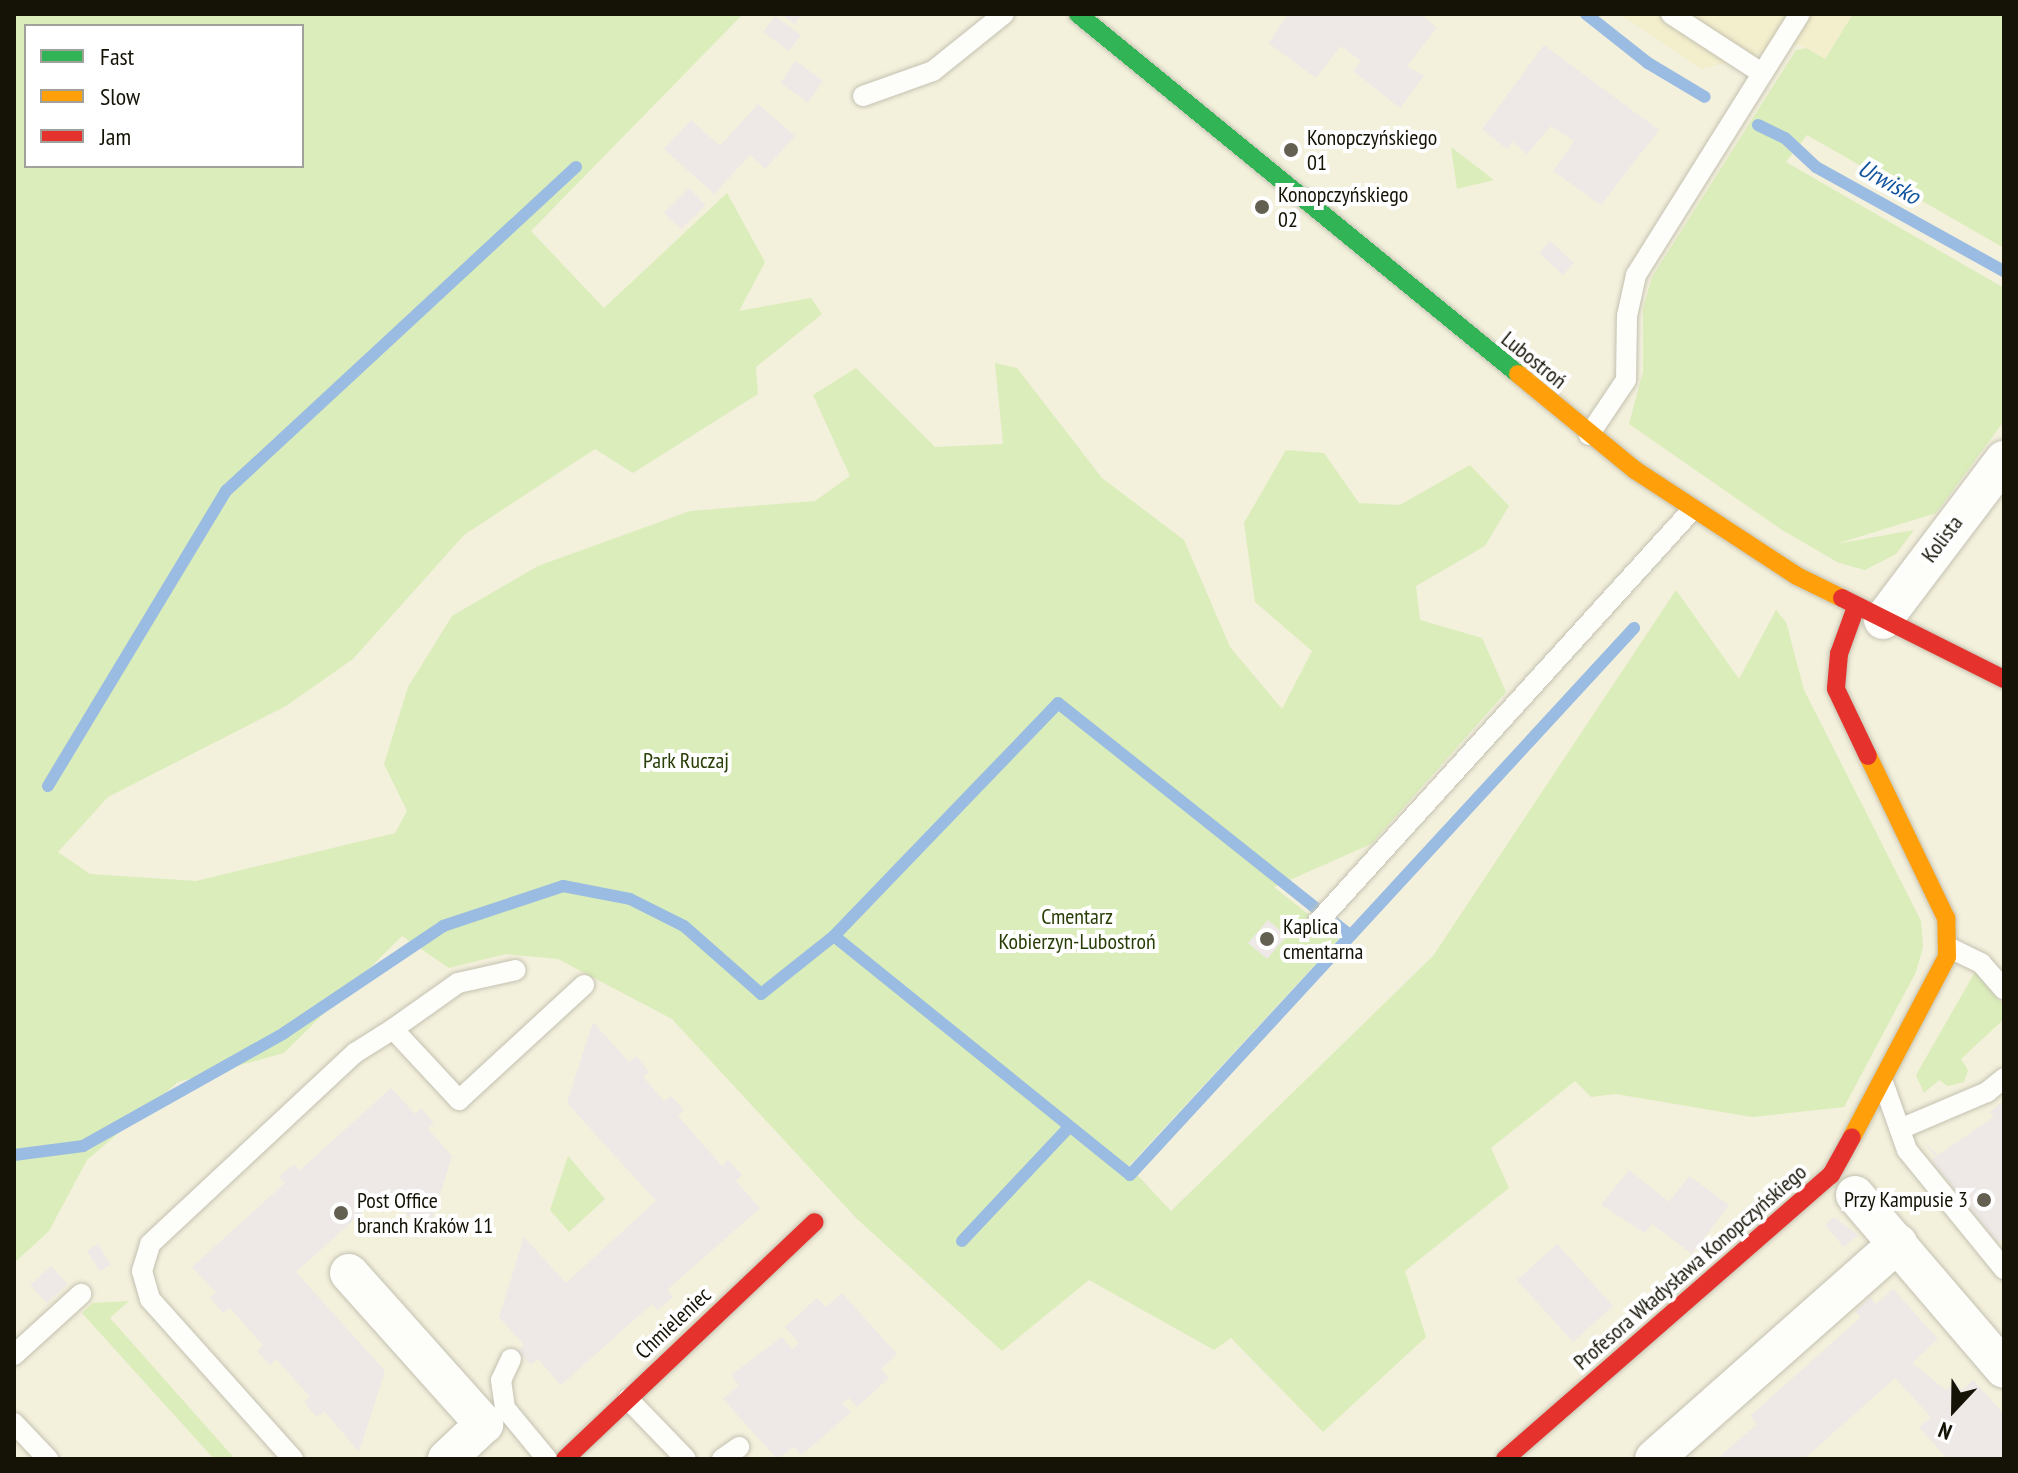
<!DOCTYPE html>
<meta charset="utf-8">
<style>
body{margin:0}
#map{position:relative;width:2018px;height:1473px;overflow:hidden;background:#f3f0dc;font-family:"PT Sans Narrow",sans-serif}
div>[style]{position:absolute}
[style*='--x']{left:calc(var(--x)*1px);top:calc(var(--y)*1px);width:calc(var(--w)*1px);rotate:calc(var(--a)*1deg)}
.built>*{inset:0;background:#f3eecc}
.green>*{inset:0;background:#dbedba}
.stream>*{height:12px;margin:-6px;padding:0 6px;transform-origin:6px;border-radius:6px;background:#9bbce2}
.building>*{inset:0;background:#eee9e6}
.roads{filter:drop-shadow(0 0 2px #c4c1b1) drop-shadow(0 0 2px #c4c1b1)}
.lane>*{height:20px;margin:-10px;padding:0 10px;transform-origin:10px;border-radius:10px;background:#fdfdfa}
.street>*{height:38px;margin:-19px;padding:0 19px;transform-origin:19px;border-radius:19px;background:#fdfdfa}
.fast>*{height:18px;margin:-9px;padding:0 9px;transform-origin:9px;border-radius:9px;background:#30b455}
.slow>*{height:18px;margin:-9px;padding:0 9px;transform-origin:9px;border-radius:9px;background:#ff9f0a}
.jam>*{height:18px;margin:-9px;padding:0 9px;transform-origin:9px;border-radius:9px;background:#e5322d}
.dots>*{width:22px;height:22px;translate:-50% -50%;box-sizing:border-box;border:4px solid #fff;border-radius:50%}
span{translate:-50% -50%;white-space:nowrap;text-align:center;line-height:1.15;-webkit-text-stroke:8px #fff;paint-order:stroke}
.poi-label{font-size:22px;color:#151306}
.left{translate:0 -50%;text-align:left}
.right{translate:-100% -50%;text-align:right}
.street-label{font-size:22px;color:#151306}
.park-label{font-size:22px;color:#293e06}
.water-label{font-size:24px;color:#10529d;font-style:italic}
.frame{position:absolute;inset:0;border:16px solid #151306;pointer-events:none}
.legend{position:absolute;left:24px;top:24px;width:280px;height:144px;box-sizing:border-box;background:#fff;border:2px solid #a1a19b;margin:0;padding:10px 14px;list-style:none;font-size:24px;color:#151306}
.legend li{display:flex;align-items:center;gap:16px;height:40px}
.legend b{width:40px;border:2px solid #a1a19b}
.north{position:absolute;left:1914px;top:1369px;width:80px;height:80px;-webkit-text-stroke:6px #fff;paint-order:stroke;rotate:202deg;font-size:22px;font-weight:700;line-height:32px;text-align:center;color:#151306}
.north::after{content:'';display:block;margin:auto;width:28px;height:36px;background:#151306;clip-path:polygon(50% 0,100% 100%,50% 72%,0 100%)}
</style>
<div id="map">
<div class="built">
<i style="clip-path:polygon(1620px 14px,1853px 14px,1824px 60px,1800px 44px,1701px 69px)"></i>
</div>
<div class="green">
<i style="clip-path:polygon(evenodd,14px 14px,743px 14px,531px 231px,604px 308px,727px 193px,765px 262px,739px 311px,811px 298px,822px 314px,756px 367px,758px 394px,633px 473px,595px 449px,464px 535px,353px 659px,286px 706px,108px 797px,58px 852px,90px 874px,196px 881px,395px 833px,407px 811px,384px 764px,408px 687px,452px 616px,538px 566px,690px 511px,815px 501px,850px 476px,813px 395px,856px 368px,935px 447px,1003px 444px,995px 363px,1017px 368px,1102px 478px,1184px 540px,1230px 647px,1282px 709px,1312px 651px,1255px 602px,1244px 523px,1286px 450px,1324px 453px,1359px 503px,1400px 505px,1470px 465px,1509px 506px,1485px 546px,1416px 586px,1420px 620px,1482px 638px,1506px 692px,1371px 844px,1274px 887px,1339px 939px,1129px 1166px,1171px 1211px,1433px 956px,1676px 590px,1739px 679px,1776px 610px,1786px 622px,1804px 690px,1921px 921px,1923px 947px,1916px 972px,1844px 1107px,1752px 1117px,1616px 1094px,1591px 1097px,1575px 1081px,1491px 1148px,1509px 1188px,1405px 1271px,1426px 1337px,1323px 1432px,1231px 1338px,1214px 1350px,1089px 1280px,1002px 1351px,856px 1218px,672px 1019px,558px 959px,506px 954px,449px 968px,402px 936px,284px 1053px,178px 1082px,87px 1160px,49px 1231px,14px 1263px,14px 14px,26px 26px,302px 26px,302px 166px,26px 166px,26px 26px)"></i>
<i style="clip-path:polygon(1853px 14px,2004px 14px,2004px 248px,1807px 135px,1786px 162px,2004px 288px,2004px 421px,1936px 513px,1836px 544px,1914px 530px,1896px 554px,1865px 570px,1839px 563px,1782px 530px,1629px 424px,1643px 372px,1643px 309px,1652px 277px,1796px 50px,1806px 48px,1825px 59px)"></i>
<i style="clip-path:polygon(1451px 147px,1494px 180px,1457px 189px)"></i>
<i style="clip-path:polygon(1975px 972px,2004px 1006px,2004px 1019px,1961px 1059px,1968px 1070px,1964px 1082px,1948px 1086px,1939px 1080px,1924px 1093px,1916px 1075px)"></i>
<i style="clip-path:polygon(568px 1156px,605px 1199px,569px 1232px,550px 1210px)"></i>
<i style="clip-path:polygon(129px 1301px,110px 1318px,235px 1459px,214px 1459px,82px 1313px,93px 1303px)"></i>
</div>
<div class="stream">
<i style="--x:1586;--y:14;--w:79;--a:38.3"></i>
<i style="--x:1648;--y:63;--w:66;--a:30.8"></i>
<i style="--x:1758;--y:125;--w:30;--a:26"></i>
<i style="--x:1785;--y:138;--w:42;--a:43.1"></i>
<i style="--x:1816;--y:167;--w:215;--a:29"></i>
<i style="--x:48;--y:786;--w:345;--a:-58.9"></i>
<i style="--x:226;--y:491;--w:477;--a:-42.8"></i>
<i style="--x:834;--y:936;--w:380;--a:38.9"></i>
<i style="--x:1130;--y:1175;--w:744;--a:-47.34"></i>
<i style="--x:14;--y:1155;--w:70;--a:-7.4"></i>
<i style="--x:83;--y:1146;--w:231;--a:-29.3"></i>
<i style="--x:284;--y:1033;--w:192;--a:-33.9"></i>
<i style="--x:443;--y:926;--w:126;--a:-18.4"></i>
<i style="--x:563;--y:886;--w:68;--a:11"></i>
<i style="--x:630;--y:899;--w:60;--a:26.6"></i>
<i style="--x:684;--y:926;--w:103;--a:41.4"></i>
<i style="--x:761;--y:994;--w:93;--a:-38.5"></i>
<i style="--x:834;--y:936;--w:323;--a:-46.1"></i>
<i style="--x:1058;--y:703;--w:373;--a:38.5"></i>
<i style="--x:962;--y:1241;--w:156;--a:-46.8"></i>
</div>
<div class="building">
<i style="clip-path:polygon(781px 14px,803px 14px,795px 24px)"></i>
<i style="clip-path:polygon(1289px 14px,1420px 14px,1437px 28px,1407px 66px,1424px 76px,1400px 108px,1353px 71px,1361px 61px,1341px 46px,1316px 78px,1268px 43px)"></i>
<i style="clip-path:polygon(775px 16px,801px 35px,789px 51px,763px 32px)"></i>
<i style="clip-path:polygon(1544px 45px,1659px 130px,1601px 205px,1553px 171px,1574px 141px,1551px 126px,1527px 154px,1513px 142px,1507px 149px,1482px 129px)"></i>
<i style="clip-path:polygon(796px 61px,823px 81px,808px 102px,780px 83px)"></i>
<i style="clip-path:polygon(758px 104px,795px 136px,765px 169px,750px 155px,714px 194px,664px 149px,691px 120px,720px 146px)"></i>
<i style="clip-path:polygon(689px 188px,706px 205px,681px 229px,664px 213px)"></i>
<i style="clip-path:polygon(1550px 241px,1574px 263px,1563px 275px,1539px 253px)"></i>
<i style="clip-path:polygon(1268px 920px,1287px 936px,1267px 959px,1248px 943px)"></i>
<i style="clip-path:polygon(593px 1022px,629px 1062px,636px 1056px,649px 1072px,643px 1077px,664px 1101px,671px 1096px,684px 1110px,678px 1116px,722px 1166px,728px 1160px,742px 1175px,736px 1181px,760px 1208px,667px 1290px,673px 1297px,658px 1310px,652px 1304px,561px 1385px,538px 1359px,531px 1365px,517px 1351px,524px 1345px,499px 1317px,524px 1237px,566px 1283px,656px 1201px,567px 1103px)"></i>
<i style="clip-path:polygon(391px 1088px,415px 1114px,421px 1108px,434px 1123px,428px 1129px,452px 1156px,427px 1237px,386px 1191px,296px 1272px,385px 1371px,359px 1452px,324px 1411px,317px 1417px,304px 1402px,310px 1397px,276px 1359px,270px 1365px,257px 1351px,263px 1345px,230px 1308px,223px 1313px,210px 1298px,216px 1292px,192px 1267px,285px 1183px,279px 1177px,294px 1164px,300px 1170px)"></i>
<i style="clip-path:polygon(2004px 1100px,2004px 1239px,1998px 1243px,1931px 1161px,1936px 1157px,1922px 1141px,1938px 1155px,1994px 1117px,1990px 1112px)"></i>
<i style="clip-path:polygon(1629px 1170px,1669px 1202px,1689px 1176px,1729px 1205px,1692px 1254px,1652px 1224px,1645px 1233px,1601px 1205px)"></i>
<i style="clip-path:polygon(1834px 1217px,1858px 1235px,1844px 1247px,1825px 1225px)"></i>
<i style="clip-path:polygon(98px 1244px,111px 1265px,100px 1271px,87px 1251px)"></i>
<i style="clip-path:polygon(1557px 1244px,1613px 1306px,1573px 1342px,1517px 1280px)"></i>
<i style="clip-path:polygon(51px 1266px,68px 1284px,47px 1303px,30px 1285px)"></i>
<i style="clip-path:polygon(1893px 1289px,1938px 1339px,1912px 1363px,1946px 1390px,1955px 1382px,1962px 1390px,1973px 1380px,2004px 1414px,2004px 1459px,1947px 1459px,1919px 1427px,1931px 1417px,1895px 1378px,1804px 1459px,1717px 1459px,1757px 1424px,1750px 1416px,1861px 1317px,1855px 1311px,1870px 1297px,1876px 1304px)"></i>
<i style="clip-path:polygon(842px 1293px,897px 1354px,881px 1369px,889px 1378px,857px 1407px,849px 1398px,842px 1403px,851px 1412px,802px 1455px,794px 1447px,777px 1459px,723px 1399px,739px 1385px,731px 1375px,782px 1337px,792px 1349px,799px 1343px,785px 1327px,817px 1298px,826px 1307px)"></i>
</div>
<div class="roads">
<div class="lane">
<i style="--x:1671;--y:14;--w:108;--a:33"></i>
<i style="--x:863;--y:96;--w:74;--a:-19.7"></i>
<i style="--x:933;--y:71;--w:91;--a:-38.8"></i>
<i style="--x:1589;--y:435;--w:66;--a:-56.1"></i>
<i style="--x:1626;--y:380;--w:64;--a:-89.1"></i>
<i style="--x:1627;--y:316;--w:42;--a:-77.6"></i>
<i style="--x:1636;--y:275;--w:308;--a:-57.9"></i>
<i style="--x:1318;--y:922;--w:556;--a:-47.77"></i>
<i style="--x:1948;--y:947;--w:37;--a:26"></i>
<i style="--x:1981;--y:963;--w:35;--a:49"></i>
<i style="--x:393;--y:1029;--w:80;--a:-35.3"></i>
<i style="--x:458;--y:983;--w:59;--a:-12.6"></i>
<i style="--x:1884;--y:1085;--w:69;--a:70.5"></i>
<i style="--x:1907;--y:1150;--w:154;--a:50.8"></i>
<i style="--x:1900;--y:1129;--w:95;--a:-23"></i>
<i style="--x:1987;--y:1092;--w:22;--a:-39"></i>
<i style="--x:14;--y:1355;--w:91;--a:-42.3"></i>
<i style="--x:511;--y:1359;--w:23;--a:115"></i>
<i style="--x:501;--y:1380;--w:28;--a:82"></i>
<i style="--x:505;--y:1408;--w:66;--a:50.5"></i>
<i style="--x:628;--y:1399;--w:83;--a:46"></i>
<i style="--x:14;--y:1423;--w:50;--a:46.6"></i>
<i style="--x:293;--y:1459;--w:215;--a:-131.8"></i>
<i style="--x:150;--y:1299;--w:29;--a:-106"></i>
<i style="--x:142;--y:1271;--w:28;--a:-73"></i>
<i style="--x:150;--y:1244;--w:280;--a:-43"></i>
<i style="--x:355;--y:1053;--w:45;--a:-32.3"></i>
<i style="--x:393;--y:1029;--w:97;--a:47.1"></i>
<i style="--x:459;--y:1100;--w:170;--a:-42.6"></i>
<i style="--x:722;--y:1459;--w:21;--a:-35"></i>
</div>
<div class="street">
<i style="--x:1883;--y:620;--w:201;--a:-52.9"></i>
<i style="--x:1855;--y:1195;--w:229;--a:49.4"></i>
<i style="--x:349;--y:1273;--w:203;--a:48.2"></i>
<i style="--x:484;--y:1424;--w:51;--a:136.6"></i>
<i style="--x:1654;--y:1459;--w:326;--a:-41.5"></i>
</div>
<div class="fast">
<i style="--x:1078;--y:14;--w:569;--a:39.29"></i>
</div>
<div class="slow">
<i style="--x:1518;--y:374;--w:151;--a:39.4"></i>
<i style="--x:1635;--y:470;--w:194;--a:33.2"></i>
<i style="--x:1797;--y:576;--w:50;--a:26.1"></i>
<i style="--x:1852;--y:1137;--w:204;--a:-62.2"></i>
<i style="--x:1947;--y:957;--w:39;--a:-91"></i>
<i style="--x:1946;--y:918;--w:180;--a:-115.7"></i>
</div>
<div class="jam">
<i style="--x:1842;--y:598;--w:181;--a:26.6"></i>
<i style="--x:1856;--y:607;--w:50;--a:109.9"></i>
<i style="--x:1839;--y:654;--w:35;--a:95"></i>
<i style="--x:1836;--y:689;--w:74;--a:64.5"></i>
<i style="--x:565;--y:1459;--w:344;--a:-43.5"></i>
<i style="--x:1505;--y:1459;--w:432;--a:-41.1"></i>
<i style="--x:1831;--y:1175;--w:43;--a:-61.1"></i>
</div>
</div>
<div class="dots">
<i style="left:1291px;top:150px;background:#636051"></i>
<i style="left:1262px;top:207px;background:#636051"></i>
<i style="left:1267px;top:939px;background:#636051"></i>
<i style="left:1984px;top:1200px;background:#636051"></i>
<i style="left:341px;top:1213px;background:#636051"></i>
</div>
<div class="poi-label">
<span class="left" style="left:1307px;top:150px">Konopczyńskiego<br>01</span>
<span class="left" style="left:1278px;top:207px">Konopczyńskiego<br>02</span>
<span class="left" style="left:1283px;top:939px">Kaplica<br>cmentarna</span>
<span class="left" style="left:357px;top:1213px">Post Office<br>branch Kraków 11</span>
<span class="right" style="left:1968px;top:1200px">Przy Kampusie 3</span>
</div>
<div class="street-label">
<span style="left:1534px;top:360px;rotate:39deg">Lubostroń</span>
<span style="left:1942px;top:539px;rotate:-53deg">Kolista</span>
<span style="left:1690px;top:1267px;rotate:-41deg">Profesora Władysława Konopczyńskiego</span>
<span style="left:673px;top:1323px;rotate:-43deg">Chmieleniec</span>
</div>
<div class="park-label">
<span style="left:686px;top:761px">Park Ruczaj</span>
<span style="left:1077px;top:929px">Cmentarz<br>Kobierzyn-Lubostroń</span>
</div>
<div class="water-label">
<span style="left:1889px;top:182px;rotate:29deg">Urwisko</span>
</div>
<div class="frame"></div>
<ul class="legend">
<li><b style="height:10px;background:#30b455"></b>Fast</li>
<li><b style="height:10px;background:#ff9f0a"></b>Slow</li>
<li><b style="height:10px;background:#e5322d"></b>Jam</li>
</ul>
<div class="north">N</div>
</div>
